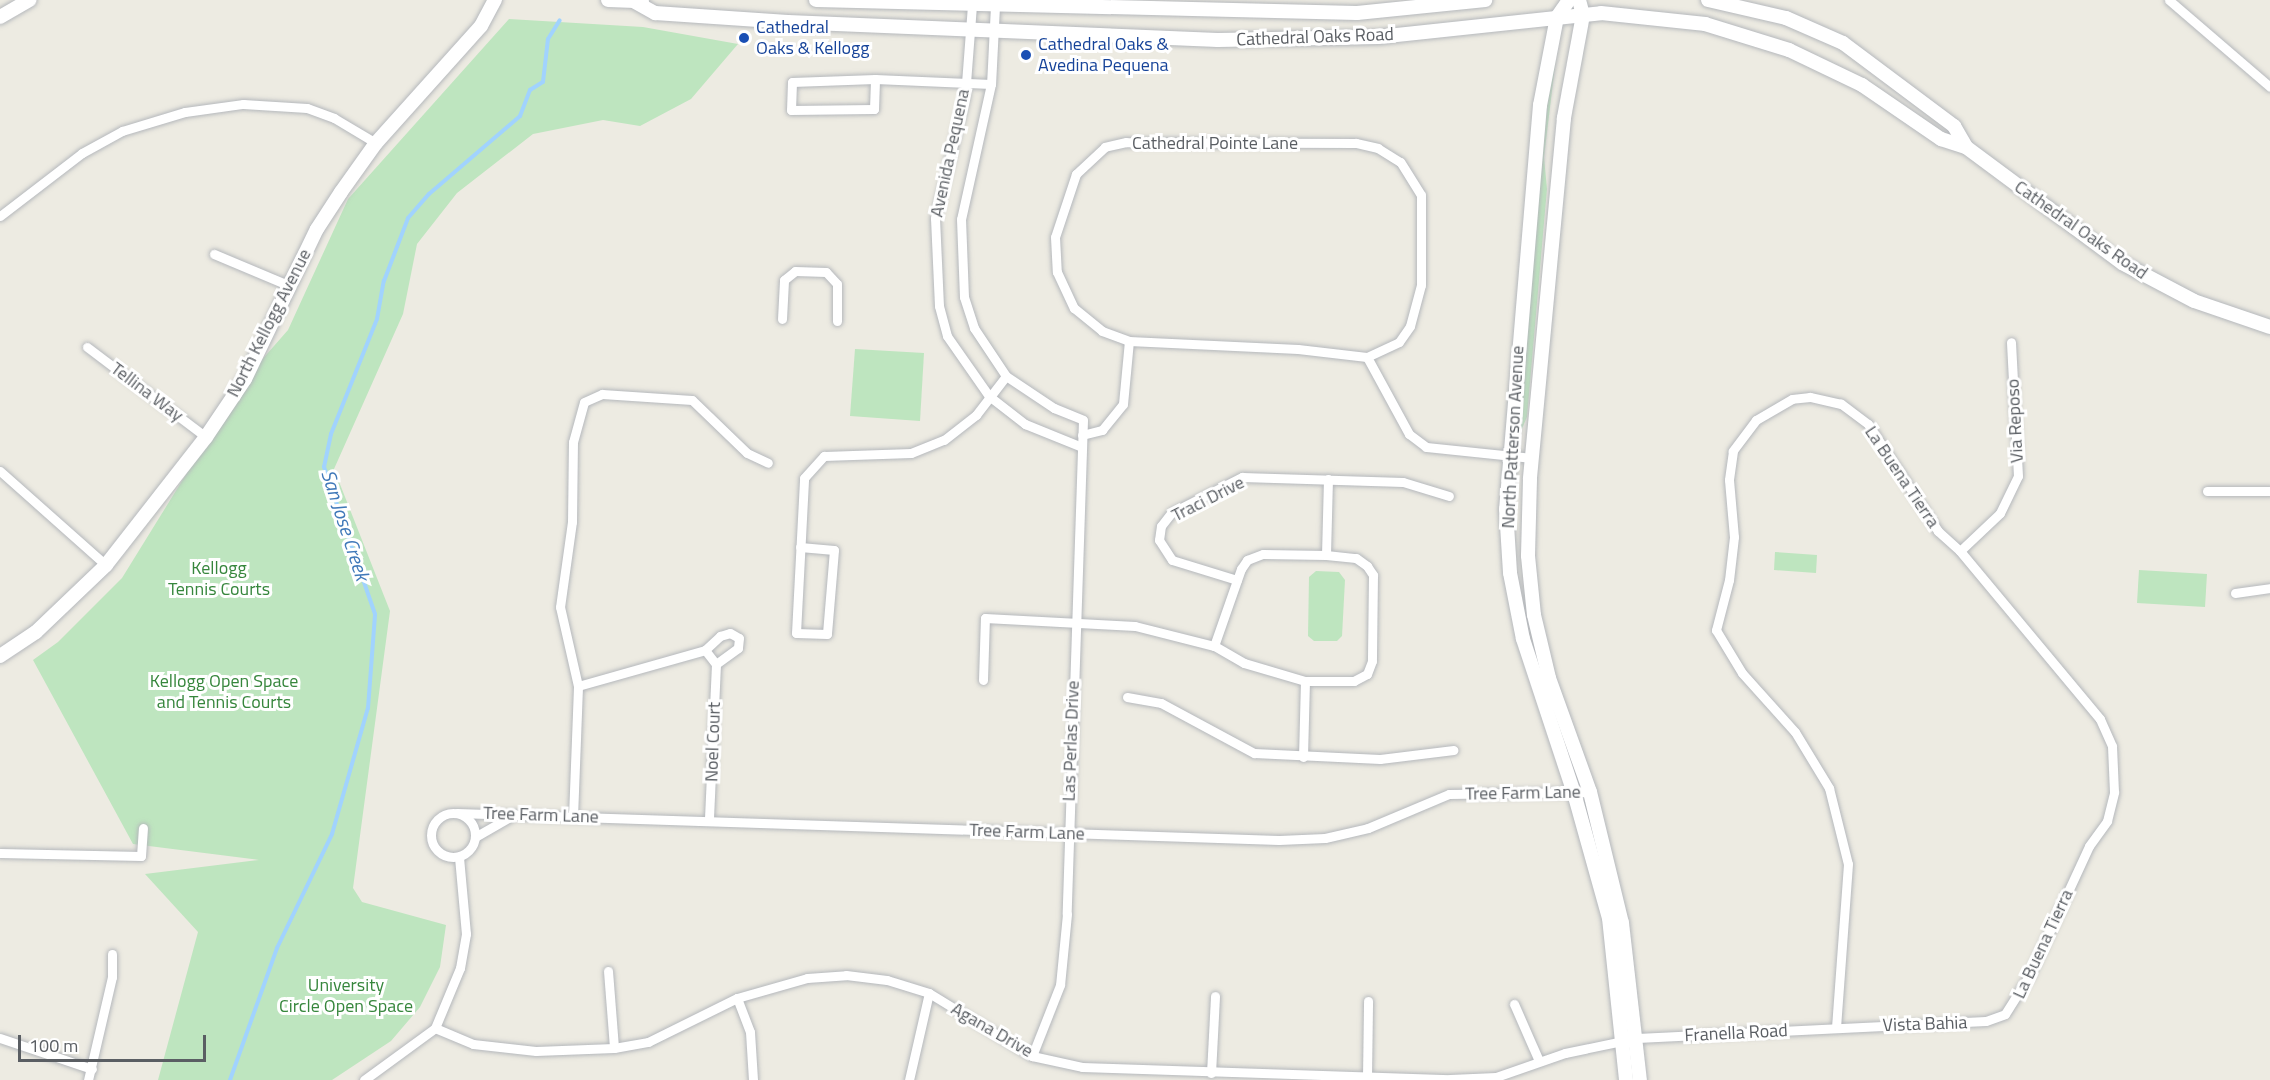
<!DOCTYPE html>
<style>
body{margin:0}
#map{position:relative;width:2270px;height:1080px;overflow:hidden;background:#edebe2;font-family:"Titillium Web",sans-serif}
div>[style]{position:absolute}
[style*='--x']{left:calc(var(--x)*1px);top:calc(var(--y)*1px);width:calc(var(--w)*1px);rotate:calc(var(--a)*1deg)}
.green>*{inset:0;background:#bee5bf}
.stream>*{height:4px;margin:-2px;padding:0 2px;transform-origin:2px;border-radius:2px;background:#a1d3fe}
.roads{filter:drop-shadow(0 0 2px #b5b8bc) drop-shadow(0 0 2px #b5b8bc)}
.street>*{height:9px;margin:-4.5px;padding:0 4.5px;transform-origin:4.5px;border-radius:4.5px;background:#fff}
.street>.ring{margin:-4.5px;padding:0;box-sizing:content-box;background:none;border:9px solid #fff;border-radius:50%}
.secondary>*{height:14px;margin:-7px;padding:0 7px;transform-origin:7px;border-radius:7px;background:#fff}
.dots>*{width:16px;height:16px;translate:-50% -50%;box-sizing:border-box;border:3px solid #fff;border-radius:50%}
span{translate:-50% -50%;white-space:nowrap;text-align:center;line-height:1.15;-webkit-text-stroke:6px #fff;paint-order:stroke}
.transit-label{font-size:18px;color:#164399}
.left{translate:0 -50%;text-align:left}
.street-label{font-size:18px;color:#5a5e63}
.park-label{font-size:18px;color:#36863c}
.water-label{font-size:20px;color:#4079b9;font-style:italic}
.scale{position:absolute;left:18px;top:1035px;width:188px;height:27px;box-sizing:border-box;border:3px solid #5a5e63;border-top:0;padding-left:8px;font-size:18px;line-height:21px;white-space:nowrap;color:#5a5e63;-webkit-text-stroke:4px #fff;paint-order:stroke}
</style>
<div id="map">
<div class="green">
<i style="clip-path:polygon(509px 19px,643px 27px,738px 44px,691px 99px,640px 126px,603px 120px,533px 134px,457px 193px,417px 244px,403px 314px,334px 469px,390px 611px,353px 888px,362px 902px,446px 925px,440px 967px,420px 1007px,391px 1041px,332px 1080px,158px 1080px,198px 932px,145px 874px,259px 860px,133px 844px,33px 660px,58px 642px,122px 578px,245px 379px,288px 330px,348px 199px)"></i>
<i style="clip-path:polygon(1558px 41px,1544px 157px,1547px 189px,1527px 417px,1518px 438px,1548px 90px)"></i>
<i style="clip-path:polygon(855px 349px,924px 353px,920px 421px,850px 416px)"></i>
<i style="clip-path:polygon(1775px 552px,1817px 555px,1816px 573px,1774px 570px)"></i>
<i style="clip-path:polygon(2139px 570px,2207px 574px,2205px 607px,2137px 603px)"></i>
<i style="clip-path:polygon(1316px 571px,1339px 572px,1345px 580px,1342px 636px,1337px 641px,1314px 641px,1308px 636px,1309px 577px)"></i>
</div>
<div class="stream">
<i style="--x:230;--y:1080;--w:140;--a:-70.4"></i>
<i style="--x:277;--y:948;--w:127;--a:-64.2"></i>
<i style="--x:332;--y:834;--w:131;--a:-74.1"></i>
<i style="--x:368;--y:708;--w:94;--a:-85.7"></i>
<i style="--x:375;--y:614;--w:156;--a:-109.1"></i>
<i style="--x:324;--y:467;--w:34;--a:-78"></i>
<i style="--x:331;--y:434;--w:124;--a:-68.2"></i>
<i style="--x:377;--y:319;--w:39;--a:-80"></i>
<i style="--x:384;--y:281;--w:67;--a:-69.1"></i>
<i style="--x:408;--y:218;--w:32;--a:-49"></i>
<i style="--x:429;--y:194;--w:120;--a:-40.6"></i>
<i style="--x:520;--y:116;--w:28;--a:-69"></i>
<i style="--x:530;--y:90;--w:15;--a:-32"></i>
<i style="--x:543;--y:82;--w:43;--a:-83.4"></i>
<i style="--x:548;--y:39;--w:22;--a:-58"></i>
</div>
<div class="roads">
<div class="street">
<i style="--x:2169;--y:0;--w:133;--a:40.7"></i>
<i style="--x:972;--y:5;--w:91;--a:94.4"></i>
<i style="--x:965;--y:96;--w:126;--a:103.8"></i>
<i style="--x:935;--y:218;--w:88;--a:87.4"></i>
<i style="--x:939;--y:306;--w:31;--a:75"></i>
<i style="--x:947;--y:336;--w:73;--a:55"></i>
<i style="--x:989;--y:396;--w:46;--a:37.9"></i>
<i style="--x:1025;--y:424;--w:61;--a:22"></i>
<i style="--x:995;--y:6;--w:78;--a:92.9"></i>
<i style="--x:991;--y:84;--w:138;--a:102.5"></i>
<i style="--x:961;--y:219;--w:78;--a:87.8"></i>
<i style="--x:964;--y:297;--w:33;--a:72"></i>
<i style="--x:974;--y:328;--w:58;--a:56.3"></i>
<i style="--x:1006;--y:376;--w:58;--a:33.7"></i>
<i style="--x:1054;--y:408;--w:31;--a:22"></i>
<i style="--x:1083;--y:420;--w:494;--a:91.9"></i>
<i style="--x:1067;--y:914;--w:71;--a:95.6"></i>
<i style="--x:1060;--y:985;--w:76;--a:111.5"></i>
<i style="--x:875;--y:79;--w:83;--a:177.9"></i>
<i style="--x:792;--y:82;--w:28;--a:92"></i>
<i style="--x:791;--y:110;--w:83;--a:-0.7"></i>
<i style="--x:874;--y:109;--w:30;--a:-88"></i>
<i style="--x:875;--y:79;--w:116;--a:2.5"></i>
<i style="--x:0;--y:216;--w:103;--a:-37.5"></i>
<i style="--x:82;--y:153;--w:46;--a:-28.8"></i>
<i style="--x:122;--y:131;--w:66;--a:-16.8"></i>
<i style="--x:185;--y:112;--w:59;--a:-7.9"></i>
<i style="--x:243;--y:104;--w:64;--a:3.6"></i>
<i style="--x:307;--y:108;--w:29;--a:20"></i>
<i style="--x:334;--y:118;--w:49;--a:30.8"></i>
<i style="--x:214;--y:254;--w:82;--a:22.8"></i>
<i style="--x:782;--y:319;--w:39;--a:-87"></i>
<i style="--x:784;--y:280;--w:14;--a:-39"></i>
<i style="--x:795;--y:271;--w:31;--a:2"></i>
<i style="--x:826;--y:272;--w:16;--a:47"></i>
<i style="--x:837;--y:284;--w:37;--a:90"></i>
<i style="--x:87;--y:347;--w:149;--a:37.1"></i>
<i style="--x:1367;--y:357;--w:35;--a:-25"></i>
<i style="--x:1399;--y:342;--w:19;--a:-55"></i>
<i style="--x:1410;--y:326;--w:42;--a:-75"></i>
<i style="--x:1421;--y:285;--w:90;--a:-90"></i>
<i style="--x:1421;--y:195;--w:39;--a:-122"></i>
<i style="--x:1400;--y:162;--w:26;--a:-148"></i>
<i style="--x:1378;--y:148;--w:23;--a:-167"></i>
<i style="--x:1356;--y:143;--w:230;--a:-179.8"></i>
<i style="--x:1126;--y:142;--w:22;--a:167"></i>
<i style="--x:1105;--y:147;--w:40;--a:137"></i>
<i style="--x:1076;--y:174;--w:66;--a:108.4"></i>
<i style="--x:1055;--y:237;--w:35;--a:87"></i>
<i style="--x:1057;--y:272;--w:40;--a:65"></i>
<i style="--x:1074;--y:308;--w:36;--a:39"></i>
<i style="--x:1102;--y:331;--w:29;--a:20"></i>
<i style="--x:1129;--y:341;--w:169;--a:2.7"></i>
<i style="--x:1298;--y:349;--w:69;--a:6.6"></i>
<i style="--x:1367;--y:357;--w:88;--a:61.4"></i>
<i style="--x:1409;--y:434;--w:21;--a:37"></i>
<i style="--x:1426;--y:447;--w:107;--a:5.9"></i>
<i style="--x:1082;--y:435;--w:21;--a:-14"></i>
<i style="--x:1102;--y:430;--w:33;--a:-51"></i>
<i style="--x:1123;--y:404;--w:63;--a:-84.6"></i>
<i style="--x:0;--y:471;--w:142;--a:41.6"></i>
<i style="--x:2207;--y:491;--w:63;--a:0"></i>
<i style="--x:800;--y:547;--w:34;--a:5"></i>
<i style="--x:834;--y:550;--w:84;--a:94.8"></i>
<i style="--x:827;--y:634;--w:31;--a:-178"></i>
<i style="--x:796;--y:633;--w:155;--a:-87"></i>
<i style="--x:804;--y:478;--w:30;--a:-48"></i>
<i style="--x:824;--y:456;--w:87;--a:-2"></i>
<i style="--x:911;--y:453;--w:35;--a:-22"></i>
<i style="--x:944;--y:440;--w:41;--a:-38"></i>
<i style="--x:976;--y:415;--w:49;--a:-52.4"></i>
<i style="--x:1960;--y:551;--w:55;--a:-43.5"></i>
<i style="--x:2000;--y:513;--w:41;--a:-64.1"></i>
<i style="--x:2018;--y:476;--w:134;--a:-93"></i>
<i style="--x:1263;--y:554;--w:63;--a:0.9"></i>
<i style="--x:1326;--y:555;--w:30;--a:6"></i>
<i style="--x:1356;--y:558;--w:14;--a:36"></i>
<i style="--x:1367;--y:566;--w:11;--a:56"></i>
<i style="--x:1373;--y:575;--w:86;--a:90.7"></i>
<i style="--x:1372;--y:661;--w:14;--a:111"></i>
<i style="--x:1367;--y:674;--w:15;--a:152"></i>
<i style="--x:1354;--y:681;--w:49;--a:180"></i>
<i style="--x:1305;--y:681;--w:64;--a:-163.6"></i>
<i style="--x:1244;--y:663;--w:34;--a:-150"></i>
<i style="--x:1214;--y:646;--w:82;--a:-70.7"></i>
<i style="--x:1241;--y:569;--w:11;--a:-56"></i>
<i style="--x:1247;--y:560;--w:17;--a:-21"></i>
<i style="--x:1326;--y:555;--w:76;--a:-88.5"></i>
<i style="--x:1237;--y:580;--w:68;--a:-162.9"></i>
<i style="--x:1172;--y:560;--w:24;--a:-123"></i>
<i style="--x:1159;--y:540;--w:14;--a:-82"></i>
<i style="--x:1161;--y:526;--w:16;--a:-52"></i>
<i style="--x:1171;--y:513;--w:80;--a:-26.9"></i>
<i style="--x:1242;--y:477;--w:161;--a:1.8"></i>
<i style="--x:1403;--y:482;--w:48;--a:16.9"></i>
<i style="--x:2235;--y:593;--w:35;--a:-8"></i>
<i style="--x:705;--y:650;--w:21;--a:-43"></i>
<i style="--x:720;--y:636;--w:10;--a:-17"></i>
<i style="--x:730;--y:633;--w:10;--a:29"></i>
<i style="--x:739;--y:638;--w:10;--a:96"></i>
<i style="--x:738;--y:648;--w:27;--a:144"></i>
<i style="--x:983;--y:680;--w:62;--a:-88.2"></i>
<i style="--x:985;--y:618;--w:150;--a:3.1"></i>
<i style="--x:1135;--y:626;--w:81;--a:14.2"></i>
<i style="--x:578;--y:686;--w:132;--a:-15.8"></i>
<i style="--x:705;--y:650;--w:18;--a:52"></i>
<i style="--x:716;--y:664;--w:156;--a:92.6"></i>
<i style="--x:1127;--y:697;--w:35;--a:10"></i>
<i style="--x:1161;--y:703;--w:106;--a:28.3"></i>
<i style="--x:1254;--y:753;--w:126;--a:2.7"></i>
<i style="--x:1380;--y:759;--w:74;--a:-7"></i>
<i style="--x:1303;--y:757;--w:76;--a:-88.5"></i>
<i class="ring" style="left:431px;top:813px;width:35px;height:35px"></i>
<i style="--x:457;--y:813;--w:822;--a:1.88"></i>
<i style="--x:1279;--y:840;--w:46;--a:-2.5"></i>
<i style="--x:1325;--y:838;--w:44;--a:-13.1"></i>
<i style="--x:1368;--y:828;--w:88;--a:-22.8"></i>
<i style="--x:1449;--y:794;--w:141;--a:-0.8"></i>
<i style="--x:573;--y:817;--w:131;--a:-87.8"></i>
<i style="--x:578;--y:686;--w:81;--a:-102.8"></i>
<i style="--x:560;--y:607;--w:86;--a:-82"></i>
<i style="--x:572;--y:522;--w:80;--a:-89.3"></i>
<i style="--x:573;--y:442;--w:41;--a:-74.6"></i>
<i style="--x:584;--y:402;--w:20;--a:-24"></i>
<i style="--x:602;--y:394;--w:90;--a:3.8"></i>
<i style="--x:692;--y:400;--w:76;--a:43.9"></i>
<i style="--x:747;--y:453;--w:23;--a:25"></i>
<i style="--x:475;--y:837;--w:46;--a:-29.9"></i>
<i style="--x:0;--y:853;--w:141;--a:1.2"></i>
<i style="--x:141;--y:856;--w:28;--a:-86"></i>
<i style="--x:608;--y:971;--w:77;--a:85.5"></i>
<i style="--x:737;--y:998;--w:36;--a:69"></i>
<i style="--x:750;--y:1032;--w:48;--a:86.4"></i>
<i style="--x:1514;--y:1004;--w:62;--a:66.3"></i>
<i style="--x:435;--y:1028;--w:41;--a:22.8"></i>
<i style="--x:473;--y:1044;--w:63;--a:6.3"></i>
<i style="--x:536;--y:1051;--w:78;--a:-2.2"></i>
<i style="--x:614;--y:1048;--w:35;--a:-10"></i>
<i style="--x:648;--y:1042;--w:99;--a:-26.3"></i>
<i style="--x:737;--y:998;--w:73;--a:-15.9"></i>
<i style="--x:807;--y:978;--w:39;--a:-4"></i>
<i style="--x:846;--y:975;--w:41;--a:7"></i>
<i style="--x:887;--y:980;--w:44;--a:17.2"></i>
<i style="--x:929;--y:993;--w:121;--a:31.5"></i>
<i style="--x:1032;--y:1056;--w:51;--a:12.4"></i>
<i style="--x:1082;--y:1067;--w:368;--a:1.9"></i>
<i style="--x:1450;--y:1079;--w:46;--a:-2.5"></i>
<i style="--x:1496;--y:1077;--w:73;--a:-19.2"></i>
<i style="--x:1565;--y:1053;--w:74;--a:-11.8"></i>
<i style="--x:1637;--y:1038;--w:349;--a:-2.8"></i>
<i style="--x:1986;--y:1021;--w:20;--a:-20"></i>
<i style="--x:2005;--y:1014;--w:45;--a:-57.7"></i>
<i style="--x:2029;--y:976;--w:143;--a:-65.2"></i>
<i style="--x:2089;--y:846;--w:31;--a:-54"></i>
<i style="--x:2107;--y:821;--w:30;--a:-76"></i>
<i style="--x:2114;--y:792;--w:46;--a:-92.5"></i>
<i style="--x:2112;--y:746;--w:30;--a:-114"></i>
<i style="--x:2100;--y:719;--w:219;--a:-129.8"></i>
<i style="--x:1960;--y:551;--w:30;--a:-138"></i>
<i style="--x:1938;--y:531;--w:128;--a:-123.2"></i>
<i style="--x:1868;--y:424;--w:34;--a:-143"></i>
<i style="--x:1841;--y:404;--w:32;--a:-167"></i>
<i style="--x:1810;--y:397;--w:18;--a:174"></i>
<i style="--x:1792;--y:399;--w:42;--a:149.7"></i>
<i style="--x:1756;--y:420;--w:39;--a:127"></i>
<i style="--x:1733;--y:451;--w:29;--a:98"></i>
<i style="--x:1729;--y:480;--w:57;--a:85"></i>
<i style="--x:1734;--y:537;--w:43;--a:96.6"></i>
<i style="--x:1729;--y:580;--w:52;--a:104.6"></i>
<i style="--x:1716;--y:630;--w:50;--a:58.8"></i>
<i style="--x:1742;--y:673;--w:79;--a:48.1"></i>
<i style="--x:1795;--y:732;--w:66;--a:58.7"></i>
<i style="--x:1829;--y:788;--w:78;--a:76"></i>
<i style="--x:1848;--y:864;--w:164;--a:94.2"></i>
<i style="--x:0;--y:1038;--w:97;--a:18.6"></i>
<i style="--x:1211;--y:1073;--w:77;--a:-87"></i>
<i style="--x:1367;--y:1077;--w:76;--a:-89.2"></i>
<i style="--x:88;--y:1080;--w:106;--a:-76.9"></i>
<i style="--x:112;--y:977;--w:23;--a:-90"></i>
<i style="--x:364;--y:1080;--w:88;--a:-36.2"></i>
<i style="--x:435;--y:1028;--w:65;--a:-67.4"></i>
<i style="--x:460;--y:968;--w:35;--a:-80"></i>
<i style="--x:466;--y:934;--w:77;--a:-95.2"></i>
<i style="--x:909;--y:1080;--w:89;--a:-77.1"></i>
</div>
<div class="secondary">
<i style="--x:608;--y:0;--w:34;--a:2"></i>
<i style="--x:816;--y:0;--w:541;--a:1.38"></i>
<i style="--x:1357;--y:13;--w:129;--a:-5.8"></i>
<i style="--x:1569;--y:0;--w:21;--a:125"></i>
<i style="--x:1557;--y:17;--w:90;--a:100.9"></i>
<i style="--x:1540;--y:105;--w:405;--a:94.8"></i>
<i style="--x:1506;--y:509;--w:64;--a:86.4"></i>
<i style="--x:1510;--y:573;--w:67;--a:78.9"></i>
<i style="--x:1523;--y:639;--w:162;--a:71.7"></i>
<i style="--x:1574;--y:793;--w:130;--a:74.4"></i>
<i style="--x:1609;--y:918;--w:163;--a:84"></i>
<i style="--x:1579;--y:0;--w:16;--a:75"></i>
<i style="--x:1583;--y:15;--w:105;--a:100.5"></i>
<i style="--x:1564;--y:118;--w:363;--a:95.4"></i>
<i style="--x:1530;--y:479;--w:77;--a:91.5"></i>
<i style="--x:1528;--y:556;--w:59;--a:84.2"></i>
<i style="--x:1534;--y:615;--w:65;--a:76.6"></i>
<i style="--x:1549;--y:678;--w:121;--a:70.2"></i>
<i style="--x:1590;--y:792;--w:135;--a:76.3"></i>
<i style="--x:1622;--y:923;--w:158;--a:83.5"></i>
<i style="--x:1708;--y:0;--w:80;--a:13"></i>
<i style="--x:1786;--y:18;--w:62;--a:23.7"></i>
<i style="--x:1843;--y:43;--w:139;--a:36.8"></i>
<i style="--x:1954;--y:126;--w:24;--a:60"></i>
<i style="--x:635;--y:2;--w:23;--a:29"></i>
<i style="--x:655;--y:13;--w:133;--a:3.9"></i>
<i style="--x:788;--y:22;--w:430;--a:2.4"></i>
<i style="--x:1218;--y:40;--w:160;--a:-1.1"></i>
<i style="--x:1378;--y:37;--w:224;--a:-6.1"></i>
<i style="--x:1601;--y:13;--w:105;--a:6"></i>
<i style="--x:1705;--y:24;--w:88;--a:17.2"></i>
<i style="--x:1789;--y:50;--w:81;--a:25.6"></i>
<i style="--x:1862;--y:85;--w:96;--a:34.4"></i>
<i style="--x:1941;--y:139;--w:26;--a:18"></i>
<i style="--x:1966;--y:147;--w:194;--a:36.6"></i>
<i style="--x:2122;--y:263;--w:81;--a:27.8"></i>
<i style="--x:2194;--y:301;--w:80;--a:18.9"></i>
<i style="--x:0;--y:17;--w:34;--a:-30"></i>
<i style="--x:0;--y:656;--w:43;--a:-33.7"></i>
<i style="--x:36;--y:632;--w:97;--a:-43.7"></i>
<i style="--x:106;--y:565;--w:162;--a:-52"></i>
<i style="--x:206;--y:437;--w:70;--a:-56.1"></i>
<i style="--x:245;--y:379;--w:166;--a:-64.4"></i>
<i style="--x:317;--y:229;--w:44;--a:-57"></i>
<i style="--x:341;--y:192;--w:60;--a:-54.5"></i>
<i style="--x:376;--y:143;--w:157;--a:-48.1"></i>
<i style="--x:481;--y:26;--w:30;--a:-62"></i>
</div>
</div>
<div class="dots">
<i style="left:744px;top:38px;background:#1a4fb4"></i>
<i style="left:1026px;top:55px;background:#1a4fb4"></i>
</div>
<div class="transit-label">
<span class="left" style="left:756px;top:38px">Cathedral<br>Oaks &amp; Kellogg</span>
<span class="left" style="left:1038px;top:55px">Cathedral Oaks &amp;<br>Avedina Pequena</span>
</div>
<div class="street-label">
<span style="left:1315px;top:37px;rotate:-2deg">Cathedral Oaks Road</span>
<span style="left:1215px;top:143px">Cathedral Pointe Lane</span>
<span style="left:950px;top:153px;rotate:-78deg">Avenida Pequena</span>
<span style="left:2081px;top:230px;rotate:35deg">Cathedral Oaks Road</span>
<span style="left:269px;top:323px;rotate:-63deg">North Kellogg Avenue</span>
<span style="left:147px;top:392px;rotate:37deg">Tellina Way</span>
<span style="left:2015px;top:421px;rotate:-93deg">Via Reposo</span>
<span style="left:1513px;top:437px;rotate:-87deg">North Patterson Avenue</span>
<span style="left:1902px;top:477px;rotate:56deg">La Buena Tierra</span>
<span style="left:1208px;top:499px;rotate:-27deg">Traci Drive</span>
<span style="left:1071px;top:741px;rotate:-88deg">Las Perlas Drive</span>
<span style="left:713px;top:742px;rotate:-88deg">Noel Court</span>
<span style="left:1523px;top:793px;rotate:-1deg">Tree Farm Lane</span>
<span style="left:541px;top:815px;rotate:2deg">Tree Farm Lane</span>
<span style="left:1027px;top:832px;rotate:2deg">Tree Farm Lane</span>
<span style="left:2043px;top:944px;rotate:-65deg">La Buena Tierra</span>
<span style="left:1925px;top:1024px;rotate:-2deg">Vista Bahia</span>
<span style="left:992px;top:1030px;rotate:30deg">Agana Drive</span>
<span style="left:1736px;top:1033px;rotate:-3deg">Franella Road</span>
</div>
<div class="park-label">
<span style="left:219px;top:579px">Kellogg<br>Tennis Courts</span>
<span style="left:224px;top:692px">Kellogg Open Space<br>and Tennis Courts</span>
<span style="left:346px;top:996px">University<br>Circle Open Space</span>
</div>
<div class="water-label">
<span style="left:346px;top:525px;rotate:72deg">San Jose Creek</span>
</div>
<div class="scale">100 m</div>
</div>
